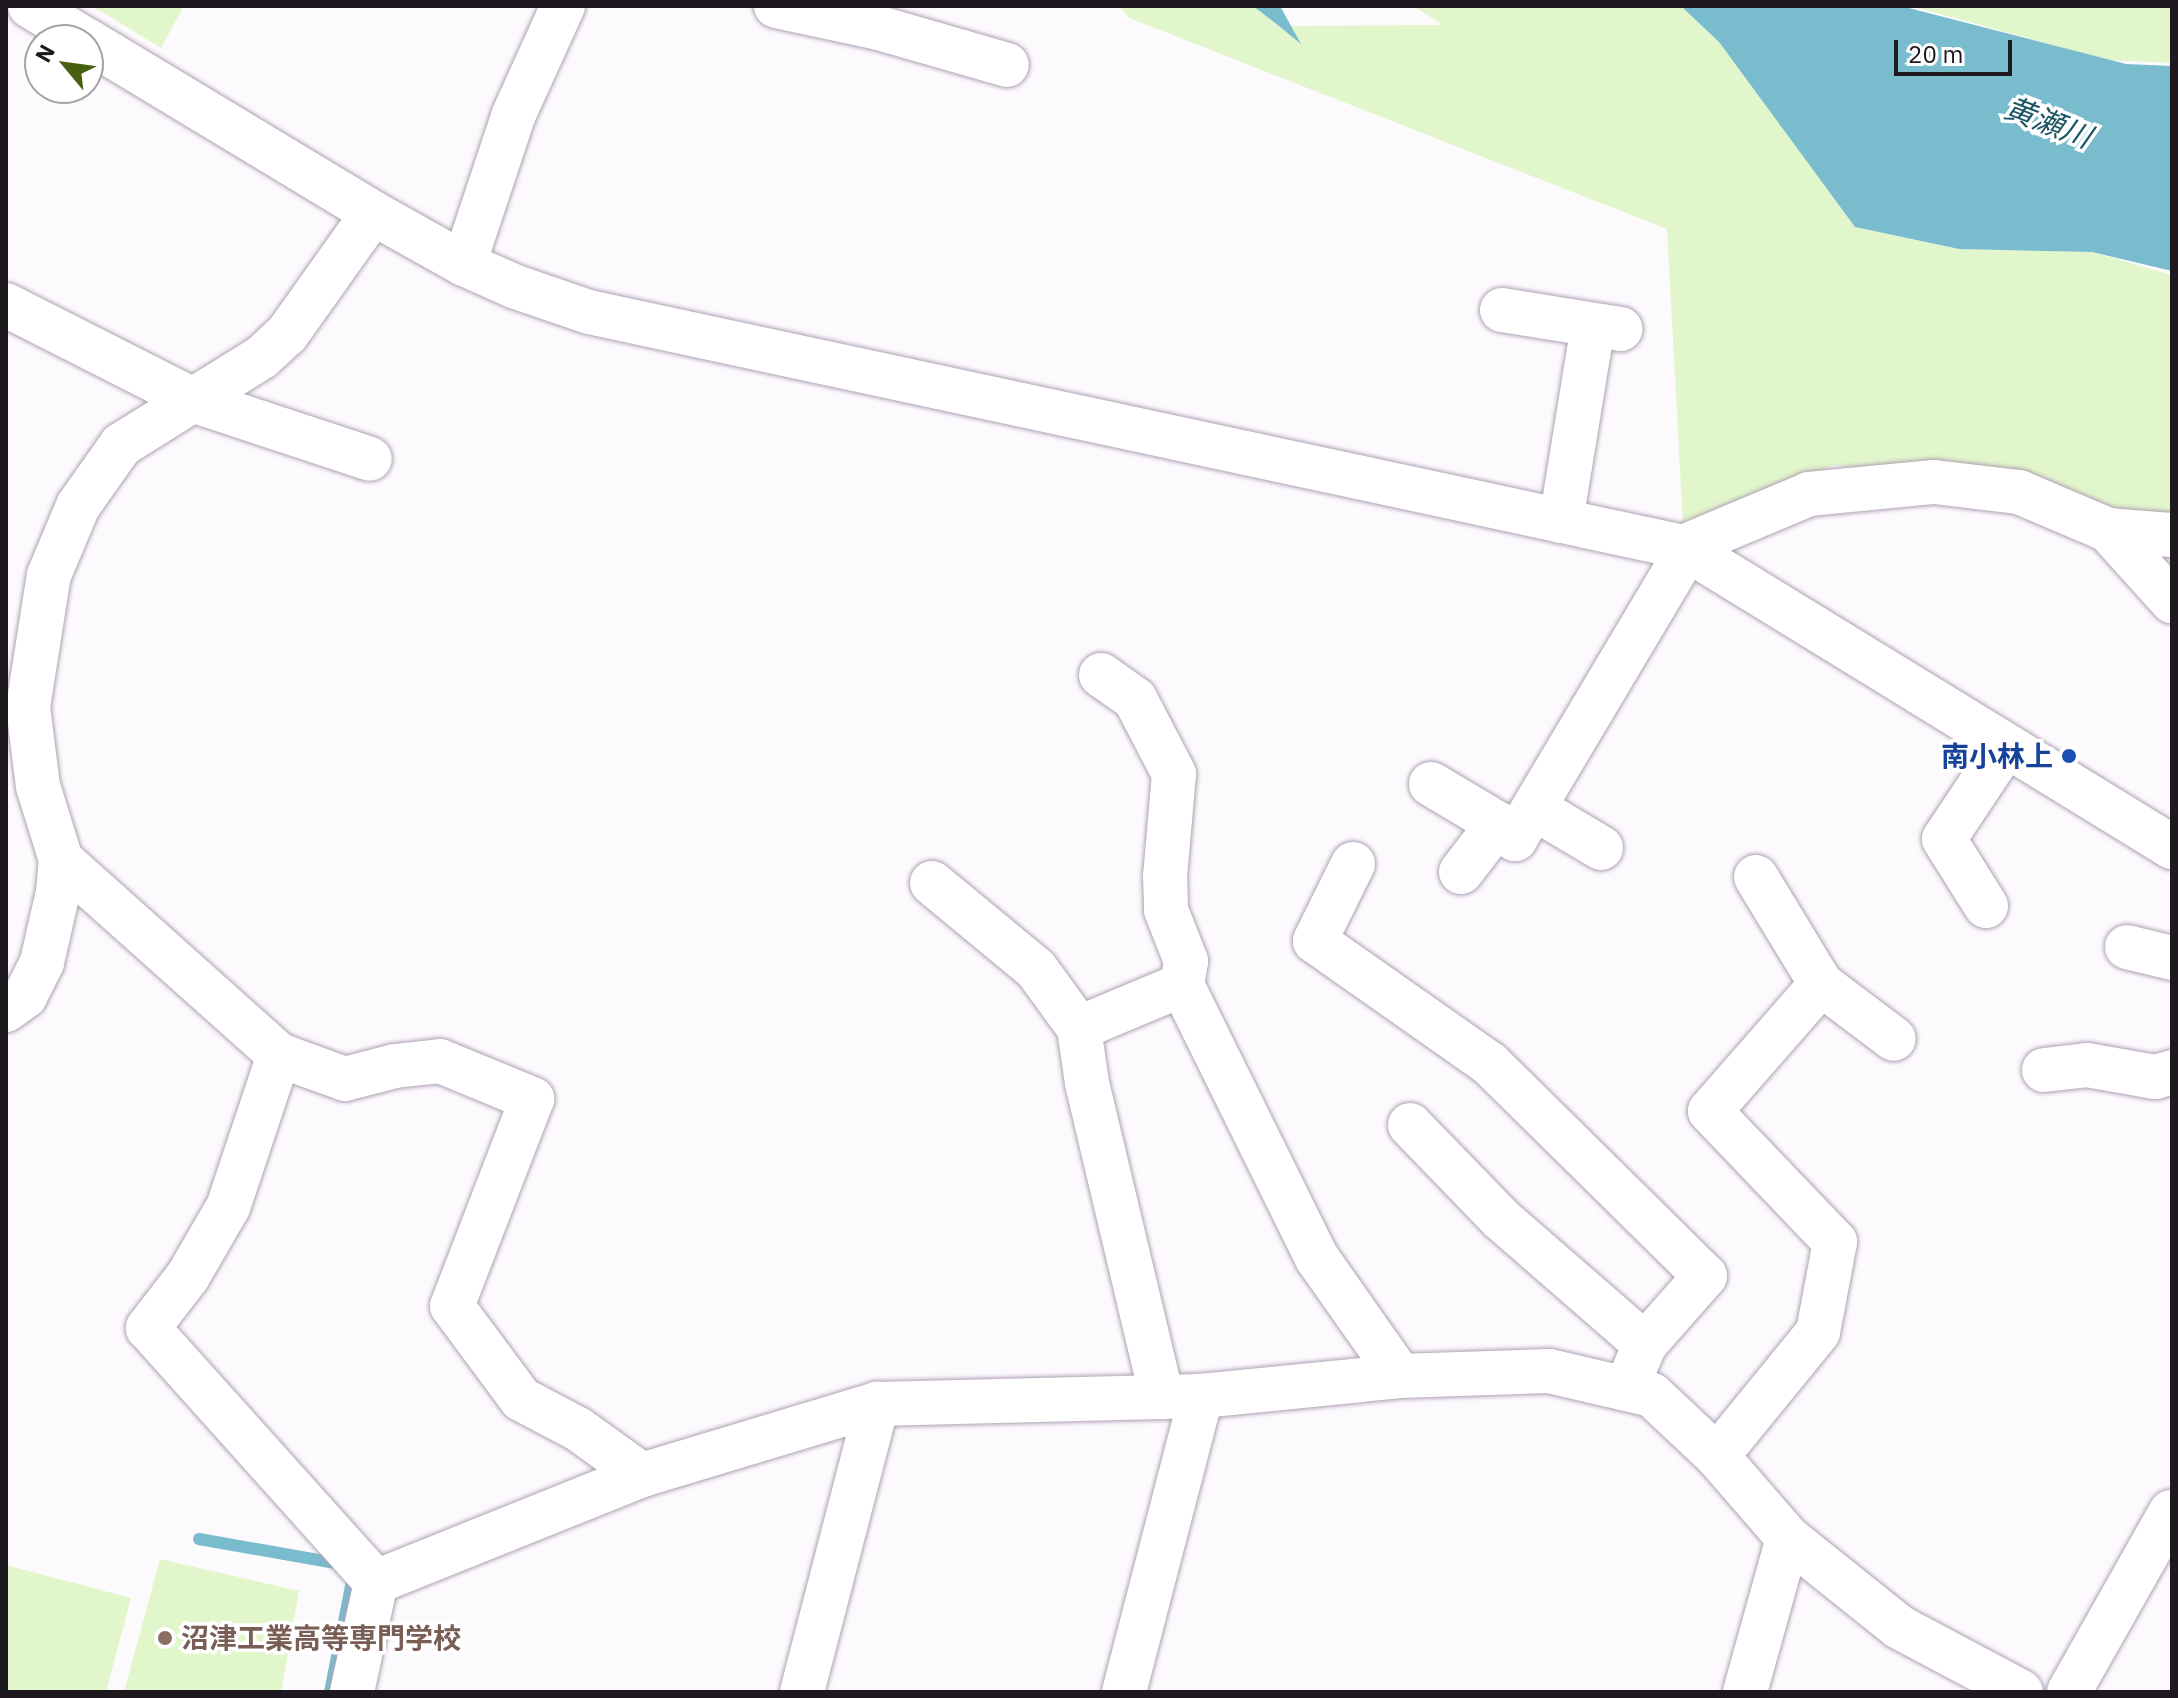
<!DOCTYPE html>
<meta charset="utf-8">
<style>
body{margin:0}
#map{position:relative;width:2178px;height:1698px;overflow:hidden;background:#fdfafe;font-family:"IBM Plex Sans","Noto Sans JP",sans-serif}
div>[style]{position:absolute}
[style*='--x']{left:calc(var(--x)*1px);top:calc(var(--y)*1px);width:calc(var(--w)*1px);rotate:calc(var(--a)*1deg)}
.green>*{inset:0;background:#e2f6cb}
.water>*{inset:0;background:#78bcce}
.stream>*{height:12px;margin:-6px;padding:0 6px;transform-origin:6px;border-radius:6px;background:#78bcce}
.roads{filter:drop-shadow(0 0 2px #afa1b3) drop-shadow(0 0 2px #afa1b3)}
.minor>*{height:44px;margin:-22px;padding:0 22px;transform-origin:22px;border-radius:22px;background:#fff}
.dots>*{width:22px;height:22px;translate:-50% -50%;box-sizing:border-box;border:4px solid #fff;border-radius:50%}
span{translate:-50% -50%;white-space:nowrap;text-align:center;line-height:1.15;-webkit-text-stroke:7px #fff;paint-order:stroke}
.transit-label{font-size:28px;color:#164399;font-weight:700}
.right{translate:-100% -50%;text-align:right}
.education-label{font-size:28px;color:#785e54;font-weight:700}
.left{translate:0 -50%;text-align:left}
.water-label{font-size:30px;color:#1c5563;font-style:italic}
.frame{position:absolute;inset:0;border:8px solid #1e191f;pointer-events:none}
.north{position:absolute;left:24px;top:24px;width:80px;height:80px;box-sizing:border-box;background:#fff;border:2px solid #a5a3a5;border-radius:50%;rotate:299deg;font-size:22px;font-weight:700;line-height:32px;text-align:center;color:#1e191f}
.north::after{content:'';display:block;margin:auto;width:28px;height:36px;background:#47600f;clip-path:polygon(50% 0,100% 100%,50% 72%,0 100%)}
.scale{position:absolute;left:1894px;top:40px;width:118px;height:36px;box-sizing:border-box;border:4px solid #1e191f;border-top:0;padding-left:10px;font-size:24px;line-height:28px;white-space:nowrap;color:#1e191f;-webkit-text-stroke:6px #fff;paint-order:stroke}
</style>
<div id="map">
<div class="green">
<i style="clip-path:polygon(92px 6px,184px 6px,161px 48px)"></i>
<i style="clip-path:polygon(1119px 6px,1262px 6px,1279px 26px,1443px 25px,1413px 6px,1684px 6px,1719px 42px,1855px 227px,1959px 249px,2092px 252px,2172px 275px,2172px 519px,2132px 522px,1834px 465px,1683px 525px,1667px 229px,1129px 18px)"></i>
<i style="clip-path:polygon(1911px 6px,2172px 6px,2172px 63px,2108px 60px)"></i>
<i style="clip-path:polygon(160px 1559px,299px 1591px,281px 1692px,124px 1692px)"></i>
<i style="clip-path:polygon(6px 1565px,131px 1598px,106px 1692px,6px 1692px)"></i>
</div>
<div class="water">
<i style="clip-path:polygon(1253px 6px,1280px 6px,1301px 44px,1279px 26px)"></i>
<i style="clip-path:polygon(1681px 6px,1901px 6px,2126px 64px,2172px 66px,2172px 271px,2092px 252px,1959px 249px,1855px 227px,1719px 42px)"></i>
</div>
<div class="stream">
<i style="--x:199;--y:1539;--w:144;--a:10"></i>
<i style="--x:330;--y:1692;--w:123;--a:-78.8"></i>
</div>
<div class="roads">
<div class="minor">
<i style="--x:30;--y:6;--w:66;--a:31.3"></i>
<i style="--x:776;--y:6;--w:105;--a:12.1"></i>
<i style="--x:879;--y:28;--w:133;--a:16.1"></i>
<i style="--x:88;--y:41;--w:333;--a:31.1"></i>
<i style="--x:373;--y:213;--w:104;--a:29.3"></i>
<i style="--x:464;--y:264;--w:57;--a:23.9"></i>
<i style="--x:516;--y:287;--w:77;--a:18.9"></i>
<i style="--x:589;--y:312;--w:1119;--a:12.12"></i>
<i style="--x:1683;--y:547;--w:574;--a:31.53"></i>
<i style="--x:464;--y:264;--w:158;--a:-71.6"></i>
<i style="--x:514;--y:114;--w:119;--a:-65.6"></i>
<i style="--x:6;--y:305;--w:212;--a:26.9"></i>
<i style="--x:195;--y:401;--w:184;--a:18.3"></i>
<i style="--x:1502;--y:310;--w:120;--a:9.1"></i>
<i style="--x:1561;--y:521;--w:198;--a:-80.7"></i>
<i style="--x:2108;--y:530;--w:96;--a:48"></i>
<i style="--x:1683;--y:547;--w:137;--a:-22.8"></i>
<i style="--x:1809;--y:494;--w:126;--a:-5.5"></i>
<i style="--x:1934;--y:482;--w:86;--a:6.7"></i>
<i style="--x:2019;--y:492;--w:97;--a:23.1"></i>
<i style="--x:2108;--y:530;--w:64;--a:4.5"></i>
<i style="--x:1101;--y:675;--w:42;--a:35.2"></i>
<i style="--x:1135;--y:699;--w:85;--a:62.5"></i>
<i style="--x:1174;--y:774;--w:102;--a:95"></i>
<i style="--x:1165;--y:876;--w:34;--a:88"></i>
<i style="--x:1166;--y:910;--w:55;--a:68.6"></i>
<i style="--x:1186;--y:961;--w:24;--a:99"></i>
<i style="--x:1182;--y:985;--w:305;--a:63.7"></i>
<i style="--x:1317;--y:1258;--w:144;--a:54.9"></i>
<i style="--x:1431;--y:784;--w:78;--a:30.8"></i>
<i style="--x:1534;--y:808;--w:78;--a:30.8"></i>
<i style="--x:61;--y:860;--w:292;--a:41.8"></i>
<i style="--x:279;--y:1055;--w:70;--a:20"></i>
<i style="--x:345;--y:1079;--w:52;--a:-14.6"></i>
<i style="--x:395;--y:1066;--w:45;--a:-6.3"></i>
<i style="--x:440;--y:1061;--w:100;--a:22.4"></i>
<i style="--x:532;--y:1099;--w:222;--a:111.1"></i>
<i style="--x:452;--y:1306;--w:116;--a:53.4"></i>
<i style="--x:521;--y:1399;--w:64;--a:27.8"></i>
<i style="--x:578;--y:1429;--w:79;--a:35.7"></i>
<i style="--x:1353;--y:864;--w:86;--a:116.3"></i>
<i style="--x:1315;--y:941;--w:214;--a:35.1"></i>
<i style="--x:1490;--y:1064;--w:302;--a:44.6"></i>
<i style="--x:1705;--y:1276;--w:91;--a:131.4"></i>
<i style="--x:1461;--y:872;--w:61;--a:-52.4"></i>
<i style="--x:1498;--y:824;--w:23;--a:41"></i>
<i style="--x:1515;--y:839;--w:336;--a:-59.2"></i>
<i style="--x:1756;--y:877;--w:125;--a:58.7"></i>
<i style="--x:1821;--y:984;--w:91;--a:37"></i>
<i style="--x:932;--y:883;--w:135;--a:39.6"></i>
<i style="--x:1036;--y:969;--w:73;--a:53.9"></i>
<i style="--x:1079;--y:1028;--w:112;--a:-22.7"></i>
<i style="--x:1986;--y:906;--w:79;--a:-122.1"></i>
<i style="--x:1944;--y:839;--w:112;--a:-56.3"></i>
<i style="--x:2127;--y:947;--w:46;--a:13.7"></i>
<i style="--x:6;--y:1010;--w:24;--a:-36"></i>
<i style="--x:25;--y:996;--w:38;--a:-63"></i>
<i style="--x:42;--y:962;--w:72;--a:-77.1"></i>
<i style="--x:58;--y:892;--w:32;--a:-85"></i>
<i style="--x:61;--y:860;--w:77;--a:-107.3"></i>
<i style="--x:38;--y:786;--w:80;--a:-97.2"></i>
<i style="--x:28;--y:707;--w:134;--a:-81"></i>
<i style="--x:49;--y:575;--w:75;--a:-67.2"></i>
<i style="--x:78;--y:506;--w:75;--a:-54.8"></i>
<i style="--x:121;--y:445;--w:166;--a:-32"></i>
<i style="--x:262;--y:357;--w:34;--a:-43"></i>
<i style="--x:287;--y:334;--w:148;--a:-54.6"></i>
<i style="--x:1079;--y:1028;--w:56;--a:81.7"></i>
<i style="--x:1087;--y:1083;--w:323;--a:76.6"></i>
<i style="--x:279;--y:1055;--w:160;--a:108.5"></i>
<i style="--x:228;--y:1207;--w:80;--a:120.1"></i>
<i style="--x:188;--y:1276;--w:66;--a:127.6"></i>
<i style="--x:148;--y:1328;--w:341;--a:48.1"></i>
<i style="--x:2044;--y:1070;--w:43;--a:-6.6"></i>
<i style="--x:2087;--y:1065;--w:69;--a:10"></i>
<i style="--x:2155;--y:1077;--w:18;--a:-16"></i>
<i style="--x:1410;--y:1125;--w:131;--a:45.9"></i>
<i style="--x:1501;--y:1219;--w:191;--a:41"></i>
<i style="--x:1645;--y:1344;--w:28;--a:113"></i>
<i style="--x:1717;--y:1456;--w:160;--a:-50.8"></i>
<i style="--x:1818;--y:1332;--w:92;--a:-79.3"></i>
<i style="--x:1835;--y:1242;--w:181;--a:-133.7"></i>
<i style="--x:1710;--y:1111;--w:169;--a:-48.8"></i>
<i style="--x:352;--y:1692;--w:113;--a:-77.7"></i>
<i style="--x:376;--y:1582;--w:287;--a:-21.9"></i>
<i style="--x:642;--y:1475;--w:245;--a:-16.8"></i>
<i style="--x:877;--y:1404;--w:324;--a:-1.4"></i>
<i style="--x:1201;--y:1396;--w:200;--a:-5.7"></i>
<i style="--x:1400;--y:1376;--w:149;--a:-1.9"></i>
<i style="--x:1549;--y:1371;--w:106;--a:13.1"></i>
<i style="--x:1652;--y:1395;--w:89;--a:43.2"></i>
<i style="--x:1717;--y:1456;--w:108;--a:49.1"></i>
<i style="--x:1788;--y:1538;--w:142;--a:38.7"></i>
<i style="--x:1899;--y:1627;--w:138;--a:28"></i>
<i style="--x:802;--y:1692;--w:298;--a:-75.4"></i>
<i style="--x:1124;--y:1692;--w:306;--a:-75.4"></i>
<i style="--x:1745;--y:1692;--w:160;--a:-74.4"></i>
<i style="--x:2069;--y:1692;--w:207;--a:-60.5"></i>
</div>
</div>
<div class="dots">
<i style="left:2069px;top:756px;background:#1a4fb4"></i>
<i style="left:165px;top:1638px;background:#8d6e63"></i>
</div>
<div class="transit-label">
<span class="right" style="left:2053px;top:756px">南小林上</span>
</div>
<div class="education-label">
<span class="left" style="left:181px;top:1638px">沼津工業高等専門学校</span>
</div>
<div class="water-label">
<span style="left:2048px;top:122px;rotate:21deg">黄瀬川</span>
</div>
<div class="frame"></div>
<div class="north">N</div>
<div class="scale">20 m</div>
</div>
